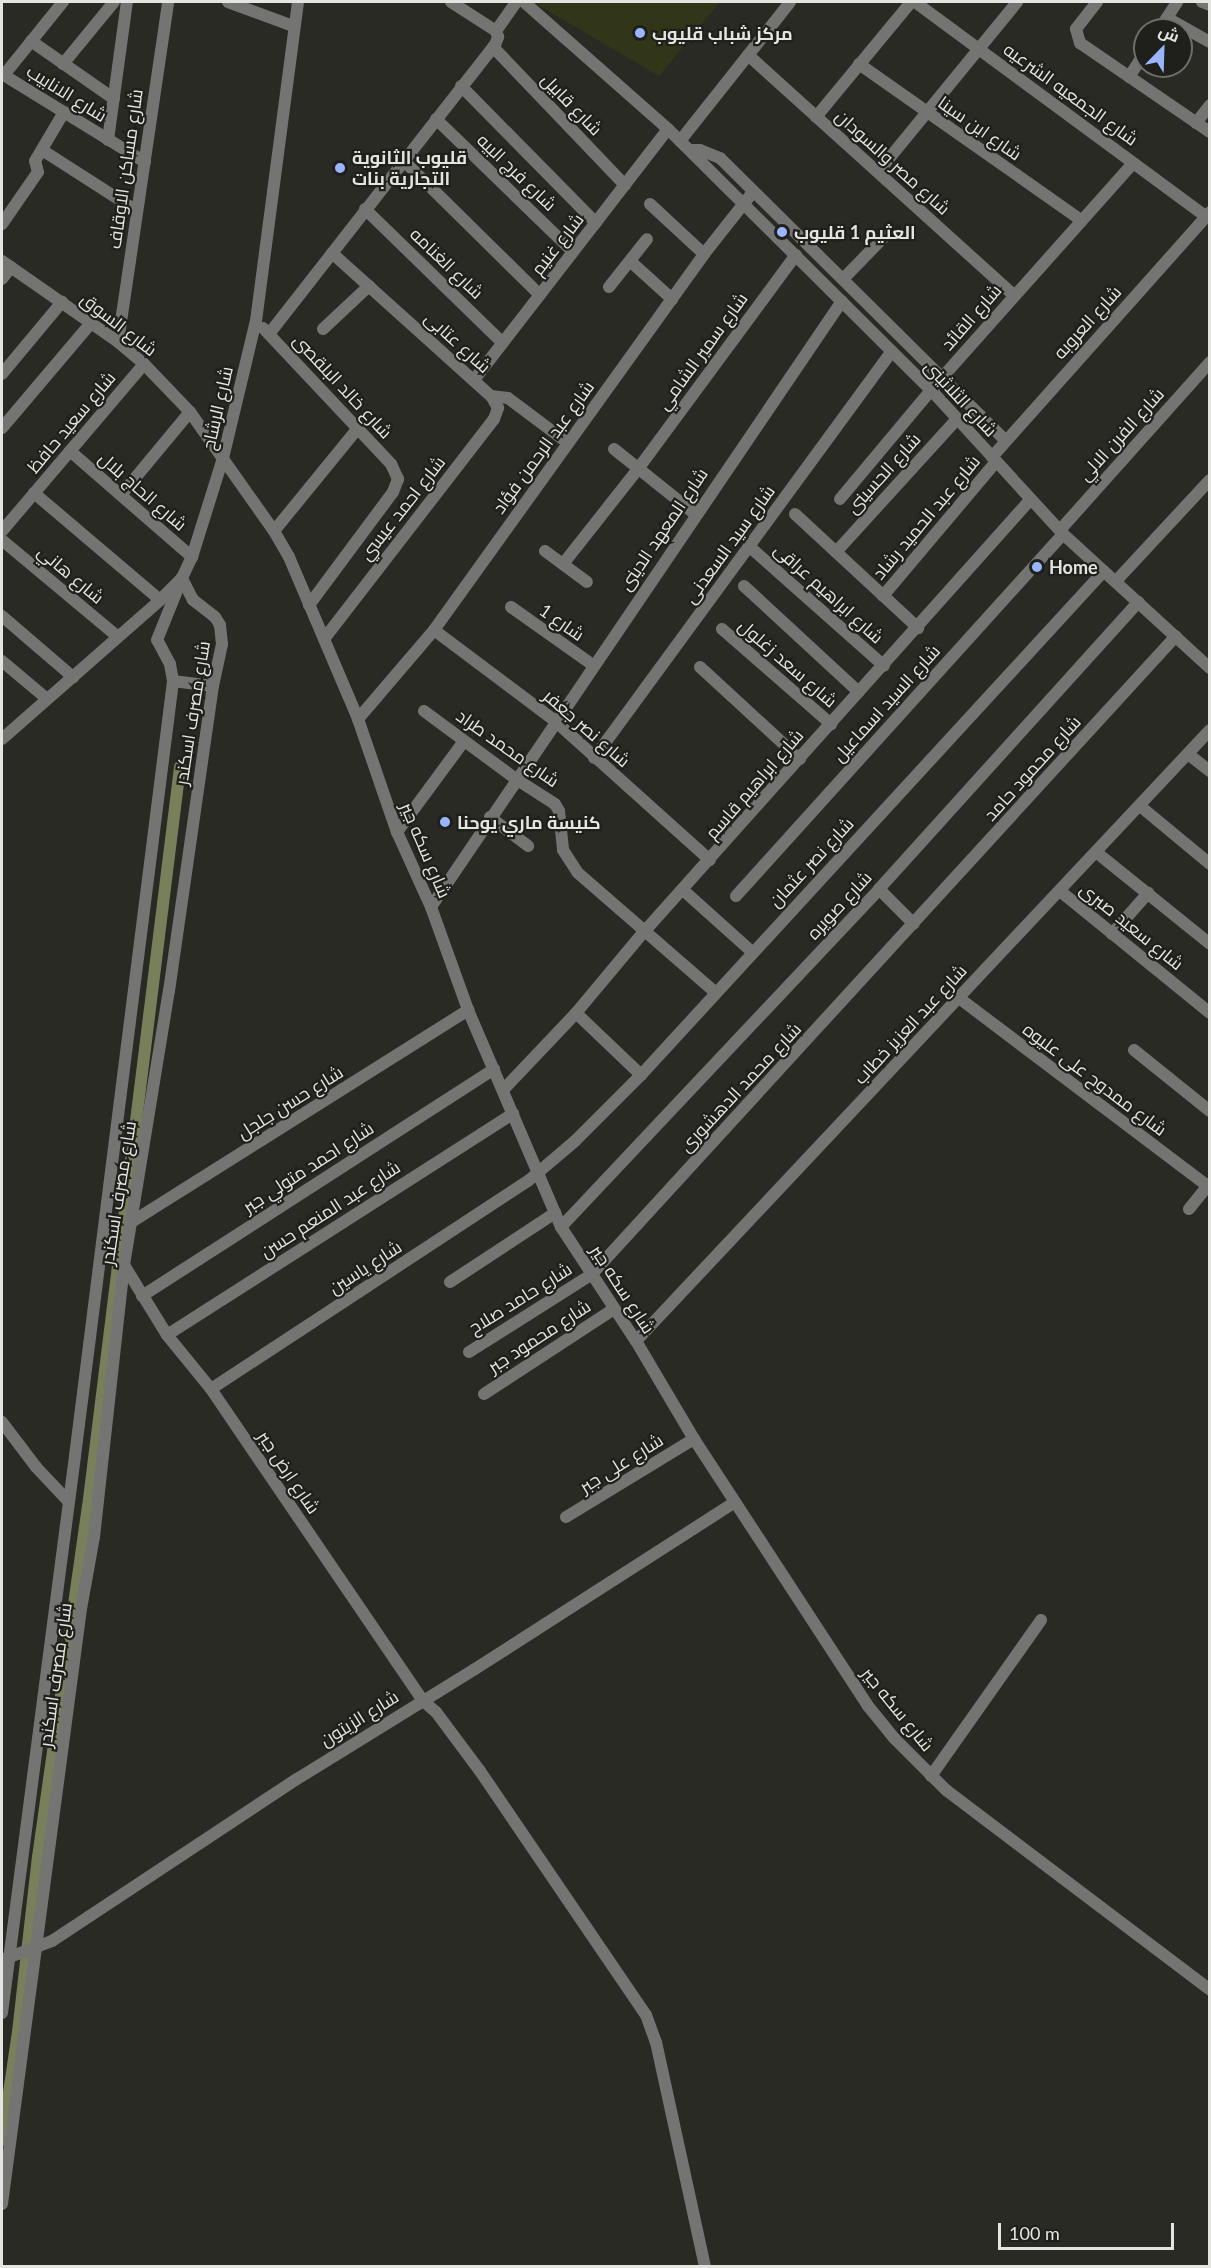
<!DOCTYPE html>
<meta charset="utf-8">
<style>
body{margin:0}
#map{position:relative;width:1211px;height:2268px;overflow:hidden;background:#292a24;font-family:Lato,Cairo,sans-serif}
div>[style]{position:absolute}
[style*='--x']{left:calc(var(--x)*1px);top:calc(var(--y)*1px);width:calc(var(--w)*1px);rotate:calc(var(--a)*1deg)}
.green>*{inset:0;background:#313619}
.canal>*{height:12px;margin:-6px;padding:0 6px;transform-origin:6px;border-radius:6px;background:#787f5b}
.minor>*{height:12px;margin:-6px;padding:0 6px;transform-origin:6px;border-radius:6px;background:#747572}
.dots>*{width:16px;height:16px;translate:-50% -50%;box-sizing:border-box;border:3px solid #1f201b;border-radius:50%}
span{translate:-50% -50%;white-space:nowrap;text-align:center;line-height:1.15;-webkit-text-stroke:4.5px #1f201b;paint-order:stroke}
.poi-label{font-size:18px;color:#e4e4e1;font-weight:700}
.left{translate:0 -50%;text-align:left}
.street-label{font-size:18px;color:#e4e4e1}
.frame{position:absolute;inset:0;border:3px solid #e4e4e1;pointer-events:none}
.north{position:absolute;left:1133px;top:18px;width:60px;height:60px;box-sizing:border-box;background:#1f201b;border:2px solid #6e6e6a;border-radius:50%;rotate:23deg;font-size:16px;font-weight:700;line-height:24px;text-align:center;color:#e4e4e1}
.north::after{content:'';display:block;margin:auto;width:21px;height:27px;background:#99b5fd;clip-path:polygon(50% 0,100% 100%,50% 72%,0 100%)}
.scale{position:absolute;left:998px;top:2223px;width:176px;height:27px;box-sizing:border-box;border:3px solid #e4e4e1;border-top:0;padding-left:8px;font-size:18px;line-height:21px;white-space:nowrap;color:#e4e4e1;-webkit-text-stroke:4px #1f201b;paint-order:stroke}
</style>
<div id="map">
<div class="green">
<i style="clip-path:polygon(533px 2px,720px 2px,659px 76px)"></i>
</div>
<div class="canal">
<i style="--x:2;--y:2140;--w:109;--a:-81.6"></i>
<i style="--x:18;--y:2032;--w:176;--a:-83.5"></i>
<i style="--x:38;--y:1857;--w:354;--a:-81.9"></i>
<i style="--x:88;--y:1507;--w:746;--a:-82.91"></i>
</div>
<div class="minor">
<i style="--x:228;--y:2;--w:69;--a:20.3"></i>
<i style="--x:451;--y:2;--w:54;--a:32.8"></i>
<i style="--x:524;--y:2;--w:192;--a:41.4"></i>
<i style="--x:668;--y:129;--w:371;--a:44.8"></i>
<i style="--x:931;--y:390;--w:195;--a:47.5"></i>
<i style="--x:1063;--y:534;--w:199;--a:42.4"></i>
<i style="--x:915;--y:2;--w:360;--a:36.4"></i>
<i style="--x:1097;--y:2;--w:34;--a:128"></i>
<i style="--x:1076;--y:29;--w:15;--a:74"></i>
<i style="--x:1080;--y:43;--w:158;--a:34.4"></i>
<i style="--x:1202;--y:2;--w:9;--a:21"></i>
<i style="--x:1167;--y:18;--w:49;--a:29.2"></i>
<i style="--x:1159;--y:30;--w:33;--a:-57"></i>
<i style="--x:496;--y:31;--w:35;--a:-55"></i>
<i style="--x:31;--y:41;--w:101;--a:34.9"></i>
<i style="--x:493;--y:47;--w:191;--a:46.3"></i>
<i style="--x:748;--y:55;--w:358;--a:42.1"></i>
<i style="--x:63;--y:64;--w:80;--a:-50.6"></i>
<i style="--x:859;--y:64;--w:271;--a:35.1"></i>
<i style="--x:2;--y:74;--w:168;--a:31.6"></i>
<i style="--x:4;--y:75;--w:94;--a:-51.1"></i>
<i style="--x:1129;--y:77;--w:30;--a:-57"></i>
<i style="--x:461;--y:86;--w:192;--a:45.4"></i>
<i style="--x:816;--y:117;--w:149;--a:-50.4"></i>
<i style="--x:436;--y:119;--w:190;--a:44.1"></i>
<i style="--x:1196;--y:123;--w:23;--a:-52"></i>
<i style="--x:108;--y:140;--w:139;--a:-82.2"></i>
<i style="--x:680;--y:141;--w:177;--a:-51.6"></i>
<i style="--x:42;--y:150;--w:113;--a:32.7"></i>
<i style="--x:690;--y:150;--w:10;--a:0"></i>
<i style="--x:700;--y:150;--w:22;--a:22"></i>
<i style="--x:720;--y:158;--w:402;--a:44.7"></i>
<i style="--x:403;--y:160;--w:192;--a:44.6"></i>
<i style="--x:878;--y:172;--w:220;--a:-50.7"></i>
<i style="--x:650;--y:204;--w:74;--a:42.8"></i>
<i style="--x:365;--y:209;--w:192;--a:44.2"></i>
<i style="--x:2;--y:224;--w:63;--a:-55.3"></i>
<i style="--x:38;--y:172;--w:11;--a:-105"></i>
<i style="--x:35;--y:161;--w:57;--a:-59.4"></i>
<i style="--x:332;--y:253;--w:214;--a:42"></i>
<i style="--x:491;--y:396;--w:17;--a:7"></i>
<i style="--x:508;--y:398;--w:75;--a:36.9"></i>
<i style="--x:2;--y:261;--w:141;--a:34.9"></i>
<i style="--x:118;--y:342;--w:34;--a:40"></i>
<i style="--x:144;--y:364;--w:66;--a:46.2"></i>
<i style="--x:190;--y:412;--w:146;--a:54.8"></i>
<i style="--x:274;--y:531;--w:30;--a:60"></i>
<i style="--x:289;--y:557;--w:176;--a:66.9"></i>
<i style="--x:358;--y:719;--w:120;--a:71"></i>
<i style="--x:397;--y:832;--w:82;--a:65.6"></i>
<i style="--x:431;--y:907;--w:109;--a:70.2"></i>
<i style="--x:468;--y:1010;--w:236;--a:66.8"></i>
<i style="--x:561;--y:1227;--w:136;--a:56.7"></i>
<i style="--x:636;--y:1341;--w:114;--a:59.4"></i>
<i style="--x:694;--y:1439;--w:319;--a:56.9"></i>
<i style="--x:868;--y:1706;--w:41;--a:50.9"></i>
<i style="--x:894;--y:1738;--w:74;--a:45"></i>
<i style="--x:946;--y:1790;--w:331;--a:37.1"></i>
<i style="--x:630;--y:261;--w:57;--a:42.1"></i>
<i style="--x:2;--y:279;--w:15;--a:-53"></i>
<i style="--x:843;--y:279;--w:60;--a:-45.7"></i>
<i style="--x:609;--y:287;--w:61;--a:-51.6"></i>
<i style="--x:263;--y:328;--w:187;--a:46.7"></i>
<i style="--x:391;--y:464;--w:17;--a:65"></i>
<i style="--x:398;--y:479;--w:14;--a:111"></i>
<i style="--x:393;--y:492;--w:141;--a:126.6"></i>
<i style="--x:323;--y:329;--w:63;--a:-43.1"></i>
<i style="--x:269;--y:334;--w:367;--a:-52"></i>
<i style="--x:495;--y:45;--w:9;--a:-69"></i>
<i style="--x:498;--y:37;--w:6;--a:-108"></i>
<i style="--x:118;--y:342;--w:344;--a:-81.6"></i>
<i style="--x:2;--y:374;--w:94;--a:-50.2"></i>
<i style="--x:474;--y:380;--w:317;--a:-52.3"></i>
<i style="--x:2;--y:428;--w:138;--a:-49.7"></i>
<i style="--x:614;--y:449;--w:104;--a:38.7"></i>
<i style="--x:70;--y:451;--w:162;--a:41"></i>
<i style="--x:992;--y:457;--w:328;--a:-48.3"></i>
<i style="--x:34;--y:493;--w:165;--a:40.3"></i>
<i style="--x:121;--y:495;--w:108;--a:-50.3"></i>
<i style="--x:840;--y:499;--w:142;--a:-50.1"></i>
<i style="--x:931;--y:390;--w:304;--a:-48.3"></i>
<i style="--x:795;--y:514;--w:168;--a:42.8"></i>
<i style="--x:1060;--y:530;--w:225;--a:-48.2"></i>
<i style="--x:2;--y:531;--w:219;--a:-49.6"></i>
<i style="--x:274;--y:531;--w:133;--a:-50.8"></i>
<i style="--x:2;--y:540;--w:150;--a:39.9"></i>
<i style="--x:750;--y:547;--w:179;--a:41.6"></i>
<i style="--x:545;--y:551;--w:52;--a:36.4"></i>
<i style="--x:836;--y:552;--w:180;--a:-47.7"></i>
<i style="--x:563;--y:564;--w:121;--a:-51.7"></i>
<i style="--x:638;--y:469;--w:266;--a:-53.6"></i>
<i style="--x:1116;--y:581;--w:138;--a:-47.1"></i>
<i style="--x:744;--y:586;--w:156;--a:42.7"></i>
<i style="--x:883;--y:596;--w:175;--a:-49.9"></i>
<i style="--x:511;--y:607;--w:100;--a:35.3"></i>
<i style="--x:2;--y:616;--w:94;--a:40.7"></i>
<i style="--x:722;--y:629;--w:145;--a:41.1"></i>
<i style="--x:434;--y:630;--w:151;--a:36.9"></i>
<i style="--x:555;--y:721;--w:208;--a:41.9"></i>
<i style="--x:324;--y:639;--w:278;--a:-52.3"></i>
<i style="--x:494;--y:419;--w:12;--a:-70"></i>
<i style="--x:498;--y:408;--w:13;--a:-119"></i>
<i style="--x:2;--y:661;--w:57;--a:40.1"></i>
<i style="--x:700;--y:667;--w:136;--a:42.6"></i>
<i style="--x:173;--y:681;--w:40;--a:7.1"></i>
<i style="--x:424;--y:711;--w:114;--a:36.5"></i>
<i style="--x:516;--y:779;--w:46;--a:32.7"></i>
<i style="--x:555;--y:804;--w:8;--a:60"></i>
<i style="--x:559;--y:811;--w:39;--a:84"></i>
<i style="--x:563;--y:850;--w:27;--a:57"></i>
<i style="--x:578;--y:873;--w:181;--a:41"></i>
<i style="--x:358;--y:719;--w:117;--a:-49.5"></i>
<i style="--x:434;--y:630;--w:463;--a:-54.3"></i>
<i style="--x:704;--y:254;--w:79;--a:-51.7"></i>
<i style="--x:2;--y:739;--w:210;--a:-41.3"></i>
<i style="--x:160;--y:600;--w:31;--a:-45"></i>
<i style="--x:182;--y:578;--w:23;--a:-65"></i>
<i style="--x:192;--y:557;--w:104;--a:-72.6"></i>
<i style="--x:223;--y:458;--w:141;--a:-76.5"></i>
<i style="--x:256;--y:321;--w:322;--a:-82.5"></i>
<i style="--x:1188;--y:754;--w:28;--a:38"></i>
<i style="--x:594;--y:758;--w:504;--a:-53.79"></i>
<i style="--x:1140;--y:806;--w:91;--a:39.6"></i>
<i style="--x:490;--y:817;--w:48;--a:37.3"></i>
<i style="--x:397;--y:832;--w:113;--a:-53.6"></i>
<i style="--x:1096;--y:852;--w:146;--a:38.9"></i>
<i style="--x:879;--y:889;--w:49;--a:45"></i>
<i style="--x:683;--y:890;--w:93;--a:41.9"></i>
<i style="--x:1060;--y:891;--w:193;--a:39.1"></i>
<i style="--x:736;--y:896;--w:488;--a:-47.9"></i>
<i style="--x:431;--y:907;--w:732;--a:-55.85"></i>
<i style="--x:1112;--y:934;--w:55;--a:-48.7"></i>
<i style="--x:959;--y:998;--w:315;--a:37.1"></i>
<i style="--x:576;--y:1013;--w:90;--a:43.6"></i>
<i style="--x:1134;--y:1050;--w:97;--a:38.8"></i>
<i style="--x:503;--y:1090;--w:106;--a:-46.5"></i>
<i style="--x:576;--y:1013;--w:104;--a:-50.1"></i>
<i style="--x:643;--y:933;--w:581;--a:-48.21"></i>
<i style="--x:1189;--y:1209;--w:33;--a:-51"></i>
<i style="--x:130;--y:1223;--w:400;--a:-32.2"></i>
<i style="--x:561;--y:1227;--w:464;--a:-46.7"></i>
<i style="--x:879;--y:889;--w:387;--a:-47.9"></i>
<i style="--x:124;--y:1265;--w:82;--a:58.4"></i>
<i style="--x:167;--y:1335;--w:70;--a:50.8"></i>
<i style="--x:211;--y:1389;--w:376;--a:55.8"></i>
<i style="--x:422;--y:1700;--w:18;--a:41"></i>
<i style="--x:436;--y:1712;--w:74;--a:53.3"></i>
<i style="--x:480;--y:1771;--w:295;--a:55.8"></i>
<i style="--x:646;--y:2015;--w:29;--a:70"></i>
<i style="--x:656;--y:2042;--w:229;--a:77.7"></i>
<i style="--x:450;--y:1282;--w:126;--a:-33.3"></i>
<i style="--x:142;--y:1296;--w:419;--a:-32.8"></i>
<i style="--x:167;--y:1335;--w:411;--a:-32.6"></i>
<i style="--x:636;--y:1341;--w:838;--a:-46.79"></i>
<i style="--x:469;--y:1352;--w:144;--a:-32.3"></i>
<i style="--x:591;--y:1275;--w:866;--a:-47.53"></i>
<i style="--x:211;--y:1389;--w:379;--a:-33.3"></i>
<i style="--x:528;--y:1181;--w:62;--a:-40.4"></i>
<i style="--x:575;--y:1141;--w:93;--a:-45"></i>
<i style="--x:641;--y:1075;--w:684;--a:-47.43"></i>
<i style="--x:484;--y:1394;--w:155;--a:-33.2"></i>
<i style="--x:2;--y:1422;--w:56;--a:52.9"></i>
<i style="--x:36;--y:1467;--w:48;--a:46.7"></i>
<i style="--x:566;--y:1517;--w:150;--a:-31.4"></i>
<i style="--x:931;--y:1776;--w:191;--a:-54.8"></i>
<i style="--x:2;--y:1960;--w:53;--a:-20.8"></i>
<i style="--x:52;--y:1941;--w:294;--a:-33.5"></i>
<i style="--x:297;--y:1779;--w:209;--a:-31.7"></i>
<i style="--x:475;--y:1669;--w:309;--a:-32.7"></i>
<i style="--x:2;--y:2013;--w:562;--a:-82.53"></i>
<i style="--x:75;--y:1456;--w:781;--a:-82.79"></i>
<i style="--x:173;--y:681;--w:17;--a:-100"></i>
<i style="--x:170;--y:664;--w:27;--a:-118"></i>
<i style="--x:157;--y:640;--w:67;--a:-68"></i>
<i style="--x:2;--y:2204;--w:600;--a:-82.44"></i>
<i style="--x:81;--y:1609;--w:73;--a:-79.8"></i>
<i style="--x:94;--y:1537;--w:274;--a:-83.7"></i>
<i style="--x:124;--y:1265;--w:278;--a:-80.7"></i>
<i style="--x:169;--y:991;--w:308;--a:-81.8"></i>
<i style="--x:213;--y:686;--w:43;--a:-77.9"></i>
<i style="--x:222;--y:644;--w:19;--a:-96"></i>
<i style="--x:220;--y:625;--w:9;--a:-122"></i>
<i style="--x:215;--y:617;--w:28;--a:-142"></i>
<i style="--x:193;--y:600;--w:25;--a:-117"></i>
</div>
<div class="dots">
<i style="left:640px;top:33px;background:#99b5fd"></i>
<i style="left:340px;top:168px;background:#99b5fd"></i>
<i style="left:782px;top:232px;background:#99b5fd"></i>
<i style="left:1037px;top:567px;background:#99b5fd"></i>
<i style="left:445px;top:822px;background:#99b5fd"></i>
</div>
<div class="poi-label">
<span class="left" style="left:652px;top:33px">مركز شباب قليوب</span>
<span class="left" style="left:352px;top:168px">قليوب الثانوية<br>التجارية بنات</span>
<span class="left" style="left:794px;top:232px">العثيم 1 قليوب</span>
<span class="left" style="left:1049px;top:567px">Home</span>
<span class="left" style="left:457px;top:822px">كنيسة ماري يوحنا</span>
</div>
<div class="street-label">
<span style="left:67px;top:93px;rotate:32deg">شارع الانابيب</span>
<span style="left:1071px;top:94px;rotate:36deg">شارع الجمعيه الشرعيه</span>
<span style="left:572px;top:104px;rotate:46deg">شارع قابيل</span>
<span style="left:980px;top:128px;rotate:35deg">شارع ابن سينا</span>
<span style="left:893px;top:162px;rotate:42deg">شارع مصر والسودان</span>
<span style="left:125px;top:169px;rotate:-82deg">شارع مساكن الاوقاف</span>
<span style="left:517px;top:172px;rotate:44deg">شارع فرج البيه</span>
<span style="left:557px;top:244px;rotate:-52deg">شارع غنيم</span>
<span style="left:447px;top:263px;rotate:44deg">شارع الغنامه</span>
<span style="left:971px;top:317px;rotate:-49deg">شارع القائد</span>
<span style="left:1087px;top:322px;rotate:-48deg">شارع العروبه</span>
<span style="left:119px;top:324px;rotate:38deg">شارع السوق</span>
<span style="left:458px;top:342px;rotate:42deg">شارع عتابى</span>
<span style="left:702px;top:351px;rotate:-54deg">شارع سمير الشامي</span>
<span style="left:343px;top:386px;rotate:47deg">شارع خالد البلقصى</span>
<span style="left:961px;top:398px;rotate:47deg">شارع الثلاثينى</span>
<span style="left:217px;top:408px;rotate:-77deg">شارع الرشاح</span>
<span style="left:71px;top:422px;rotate:-50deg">شارع سعيد حافظ</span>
<span style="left:1121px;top:434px;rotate:-48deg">شارع الفرن الالي</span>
<span style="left:543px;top:447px;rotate:-54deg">شارع عبد الرحمن فؤاد</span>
<span style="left:883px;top:473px;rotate:-48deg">شارع الحسينى</span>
<span style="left:143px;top:491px;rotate:41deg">شارع الحاج بلال</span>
<span style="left:402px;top:508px;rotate:-52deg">شارع احمد عيسي</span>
<span style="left:926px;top:517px;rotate:-50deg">شارع عبد الحميد رشاد</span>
<span style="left:663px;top:529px;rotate:-56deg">شارع المعهد الدينى</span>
<span style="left:729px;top:544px;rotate:-54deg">شارع سيد السعدنى</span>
<span style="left:71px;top:574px;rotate:40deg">شارع هاني</span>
<span style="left:829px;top:593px;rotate:42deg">شارع ابراهيم عراقى</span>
<span style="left:562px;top:622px;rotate:35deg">شارع 1</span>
<span style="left:788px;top:663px;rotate:41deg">شارع سعد زغلول</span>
<span style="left:886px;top:703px;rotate:-48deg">شارع السيد اسماعيل</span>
<span style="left:192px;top:713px;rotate:-81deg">شارع مصرف اسكندر</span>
<span style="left:587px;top:728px;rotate:41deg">شارع نصر جعفر</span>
<span style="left:508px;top:748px;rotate:35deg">شارع محمد طراد</span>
<span style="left:1032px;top:768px;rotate:-48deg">شارع محمود حامد</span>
<span style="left:754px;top:784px;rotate:-49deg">شارع ابراهيم قاسم</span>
<span style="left:426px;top:850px;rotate:67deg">شارع سكه جير</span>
<span style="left:811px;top:862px;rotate:-47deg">شارع نصر عثمان</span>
<span style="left:839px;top:905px;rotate:-47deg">شارع صويره</span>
<span style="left:1132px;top:926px;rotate:39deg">شارع سعيد صبرى</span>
<span style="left:910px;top:1024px;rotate:-47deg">شارع عبد العزيز خطاب</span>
<span style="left:1095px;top:1079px;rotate:37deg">شارع ممدوح على عليوه</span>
<span style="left:740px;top:1087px;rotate:-47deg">شارع محمد الدهشورى</span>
<span style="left:290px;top:1102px;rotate:-32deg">شارع حسن جلجل</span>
<span style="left:308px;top:1167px;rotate:-33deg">شارع احمد متولي جبر</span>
<span style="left:118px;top:1193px;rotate:-81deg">شارع مصرف اسكندر</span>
<span style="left:330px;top:1209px;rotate:-33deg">شارع عبد المنعم حسن</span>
<span style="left:365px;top:1267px;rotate:-33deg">شارع ياسين</span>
<span style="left:623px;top:1289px;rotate:57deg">شارع سكه جير</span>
<span style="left:520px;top:1298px;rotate:-32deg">شارع حامد صلاح</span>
<span style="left:539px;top:1336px;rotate:-33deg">شارع محمود جبر</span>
<span style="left:621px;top:1463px;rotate:-32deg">شارع على جبر</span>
<span style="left:289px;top:1472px;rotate:56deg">شارع ارض جبر</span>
<span style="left:55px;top:1675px;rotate:-82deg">شارع مصرف اسكندر</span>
<span style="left:898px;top:1709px;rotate:51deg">شارع سكه جير</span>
<span style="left:359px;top:1718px;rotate:-32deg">شارع الزيتون</span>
</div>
<div class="frame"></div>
<div class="north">ش</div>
<div class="scale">100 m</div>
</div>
